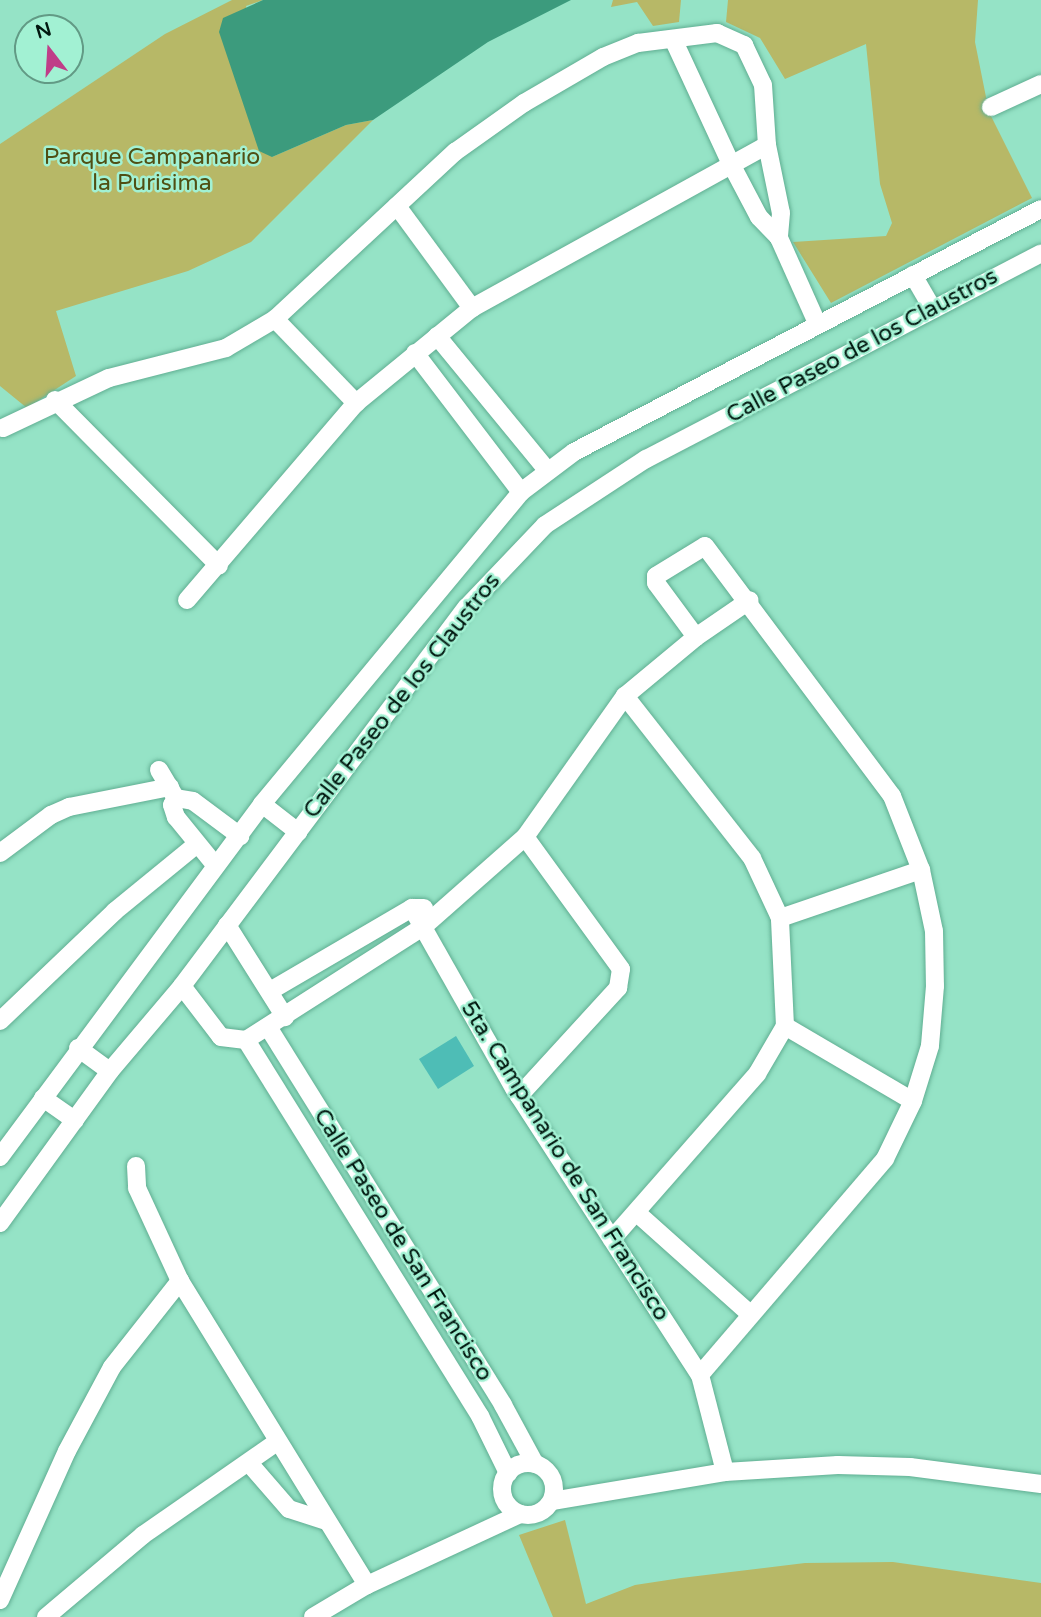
<!DOCTYPE html>
<style>
body{margin:0}
#map{position:relative;width:1041px;height:1617px;overflow:hidden;background:#95e3c6;font-family:"Varela Round",sans-serif}
div>[style]{position:absolute}
[style*='--x']{left:calc(var(--x)*1px);top:calc(var(--y)*1px);width:calc(var(--w)*1px);rotate:calc(var(--a)*1deg)}
.green>*{inset:0;background:#b7b867}
.water>*{inset:0;background:#3c9b7d}
.building>*{inset:0;background:#4ebdb6}
.roads{filter:drop-shadow(0 0 2px #60ae92) drop-shadow(0 0 2px #60ae92)}
.minor>*{height:18px;margin:-9px;padding:0 9px;transform-origin:9px;border-radius:9px;background:#fff}
.minor>.ring{margin:-9px;padding:0;box-sizing:content-box;background:none;border:18px solid #fff;border-radius:50%}
span{translate:-50% -50%;white-space:nowrap;text-align:center;line-height:1.15;-webkit-text-stroke:5px #a2f1d3;paint-order:stroke}
.park-label{font-size:23px;color:#504f13}
.street-label{font-size:23px;color:#01170f}
.north{position:absolute;left:14px;top:14px;width:70px;height:70px;box-sizing:border-box;background:#a2f1d3;border:2px solid #629a85;border-radius:50%;rotate:343deg;font-size:19px;font-weight:700;line-height:28px;text-align:center;color:#01170f}
.north::after{content:'';display:block;margin:auto;width:24px;height:32px;background:#bf3e88;clip-path:polygon(50% 0,100% 100%,50% 72%,0 100%)}
</style>
<div id="map">
<div class="green">
<i style="clip-path:polygon(232px 0,263px 0,246px 6px,272px 157px,346px 125px,373px 120px,251px 242px,188px 271px,56px 311px,76px 376px,27px 408px,0 386px,0 144px,165px 34px)"></i>
<i style="clip-path:polygon(613px 0,681px 0,679px 22px,653px 26px,637px 2px,611px 7px)"></i>
<i style="clip-path:polygon(728px 0,978px 0,975px 42px,989px 112px,1032px 198px,831px 303px,793px 242px,886px 236px,892px 223px,880px 184px,866px 44px,785px 79px,760px 38px,726px 22px)"></i>
<i style="clip-path:polygon(565px 1520px,586px 1604px,635px 1585px,681px 1578px,805px 1563px,893px 1562px,1041px 1583px,1041px 1617px,553px 1617px,519px 1535px)"></i>
</div>
<div class="water">
<i style="clip-path:polygon(263px 0,571px 0,488px 42px,373px 120px,346px 125px,272px 157px,259px 151px,219px 32px,223px 18px)"></i>
</div>
<div class="building">
<i style="clip-path:polygon(456px 1036px,474px 1066px,438px 1089px,419px 1059px)"></i>
</div>
<div class="roads">
<div class="minor">
<i style="--x:673;--y:39;--w:136;--a:65.1"></i>
<i style="--x:730;--y:162;--w:62;--a:62.2"></i>
<i style="--x:759;--y:217;--w:29;--a:46"></i>
<i style="--x:779;--y:238;--w:93;--a:65.9"></i>
<i style="--x:991;--y:107;--w:55;--a:-24.7"></i>
<i style="--x:397;--y:206;--w:127;--a:53.7"></i>
<i style="--x:913;--y:275;--w:39;--a:60"></i>
<i style="--x:275;--y:319;--w:117;--a:46"></i>
<i style="--x:437;--y:336;--w:173;--a:50.6"></i>
<i style="--x:415;--y:353;--w:175;--a:52.7"></i>
<i style="--x:55;--y:400;--w:233;--a:45.3"></i>
<i style="--x:3;--y:428;--w:117;--a:-25.3"></i>
<i style="--x:109;--y:378;--w:121;--a:-14.4"></i>
<i style="--x:226;--y:348;--w:57;--a:-30.6"></i>
<i style="--x:275;--y:319;--w:246;--a:-42.9"></i>
<i style="--x:455;--y:152;--w:85;--a:-35.4"></i>
<i style="--x:524;--y:103;--w:91;--a:-30.2"></i>
<i style="--x:603;--y:57;--w:38;--a:-22"></i>
<i style="--x:638;--y:43;--w:80;--a:-7.2"></i>
<i style="--x:717;--y:33;--w:30;--a:24"></i>
<i style="--x:744;--y:45;--w:44;--a:64.6"></i>
<i style="--x:763;--y:85;--w:60;--a:86.2"></i>
<i style="--x:767;--y:145;--w:69;--a:78.4"></i>
<i style="--x:781;--y:213;--w:25;--a:95"></i>
<i style="--x:187;--y:600;--w:260;--a:-49.4"></i>
<i style="--x:356;--y:403;--w:150;--a:-39.3"></i>
<i style="--x:472;--y:308;--w:337;--a:-28.9"></i>
<i style="--x:696;--y:637;--w:67;--a:-126.5"></i>
<i style="--x:656;--y:583;--w:7;--a:-90"></i>
<i style="--x:656;--y:576;--w:57;--a:-31.5"></i>
<i style="--x:705;--y:546;--w:312;--a:53.2"></i>
<i style="--x:892;--y:796;--w:79;--a:68.6"></i>
<i style="--x:921;--y:870;--w:62;--a:78"></i>
<i style="--x:934;--y:931;--w:55;--a:89"></i>
<i style="--x:935;--y:986;--w:60;--a:94.8"></i>
<i style="--x:930;--y:1046;--w:58;--a:107.2"></i>
<i style="--x:913;--y:1101;--w:64;--a:115.8"></i>
<i style="--x:885;--y:1159;--w:284;--a:130.6"></i>
<i style="--x:159;--y:770;--w:33;--a:59"></i>
<i style="--x:176;--y:798;--w:8;--a:120"></i>
<i style="--x:172;--y:805;--w:13;--a:72"></i>
<i style="--x:176;--y:817;--w:63;--a:50.8"></i>
<i style="--x:176;--y:798;--w:17;--a:10"></i>
<i style="--x:193;--y:801;--w:59;--a:36.7"></i>
<i style="--x:262;--y:804;--w:46;--a:37.9"></i>
<i style="--x:0;--y:853;--w:64;--a:-36.7"></i>
<i style="--x:51;--y:815;--w:20;--a:-24"></i>
<i style="--x:69;--y:807;--w:103;--a:-11.2"></i>
<i style="--x:412;--y:908;--w:207;--a:60.5"></i>
<i style="--x:514;--y:1088;--w:342;--a:57.1"></i>
<i style="--x:700;--y:1375;--w:100;--a:75.5"></i>
<i style="--x:780;--y:918;--w:149;--a:-18.8"></i>
<i style="--x:227;--y:925;--w:109;--a:57.8"></i>
<i style="--x:182;--y:986;--w:64;--a:52.6"></i>
<i style="--x:221;--y:1037;--w:25;--a:7"></i>
<i style="--x:246;--y:1040;--w:210;--a:-32.6"></i>
<i style="--x:423;--y:927;--w:136;--a:-41.4"></i>
<i style="--x:525;--y:837;--w:173;--a:-54.7"></i>
<i style="--x:625;--y:696;--w:92;--a:-39.7"></i>
<i style="--x:696;--y:637;--w:65;--a:-34.4"></i>
<i style="--x:270;--y:991;--w:164;--a:-30.3"></i>
<i style="--x:412;--y:908;--w:12;--a:0"></i>
<i style="--x:0;--y:1021;--w:159;--a:-43.7"></i>
<i style="--x:115;--y:911;--w:104;--a:-39.2"></i>
<i style="--x:785;--y:1026;--w:148;--a:30.4"></i>
<i style="--x:268;--y:1027;--w:445;--a:58.1"></i>
<i style="--x:503;--y:1405;--w:67;--a:61.5"></i>
<i style="--x:246;--y:1040;--w:443;--a:58.1"></i>
<i style="--x:480;--y:1416;--w:64;--a:63.8"></i>
<i style="--x:78;--y:1048;--w:39;--a:36"></i>
<i style="--x:519;--y:1096;--w:147;--a:-47.5"></i>
<i style="--x:618;--y:988;--w:19;--a:-81"></i>
<i style="--x:621;--y:969;--w:163;--a:-126"></i>
<i style="--x:43;--y:1098;--w:39;--a:35"></i>
<i style="--x:0;--y:1157;--w:440;--a:-53.4"></i>
<i style="--x:262;--y:804;--w:405;--a:-50.3"></i>
<i style="--x:521;--y:492;--w:66;--a:-37"></i>
<i style="--x:574;--y:452;--w:526;--a:-27.49"></i>
<i style="--x:136;--y:1166;--w:22;--a:87"></i>
<i style="--x:137;--y:1188;--w:102;--a:65.2"></i>
<i style="--x:180;--y:1281;--w:357;--a:58.4"></i>
<i style="--x:637;--y:1213;--w:152;--a:41.8"></i>
<i style="--x:0;--y:1223;--w:188;--a:-54.1"></i>
<i style="--x:110;--y:1071;--w:111;--a:-49.7"></i>
<i style="--x:182;--y:986;--w:474;--a:-53.1"></i>
<i style="--x:467;--y:607;--w:113;--a:-46.4"></i>
<i style="--x:545;--y:525;--w:121;--a:-33.2"></i>
<i style="--x:646;--y:459;--w:445;--a:-27.5"></i>
<i style="--x:612;--y:1239;--w:220;--a:-48.7"></i>
<i style="--x:757;--y:1074;--w:56;--a:-59.7"></i>
<i style="--x:785;--y:1026;--w:108;--a:-92.7"></i>
<i style="--x:780;--y:918;--w:66;--a:-115"></i>
<i style="--x:752;--y:858;--w:206;--a:-128.1"></i>
<i style="--x:249;--y:1463;--w:61;--a:49"></i>
<i style="--x:289;--y:1509;--w:39;--a:18"></i>
<i class="ring" style="left:502px;top:1463px;width:34px;height:34px"></i>
<i style="--x:552;--y:1501;--w:175;--a:-9.5"></i>
<i style="--x:725;--y:1472;--w:113;--a:-3.5"></i>
<i style="--x:838;--y:1465;--w:72;--a:1.6"></i>
<i style="--x:910;--y:1467;--w:132;--a:7.4"></i>
<i style="--x:0;--y:1600;--w:163;--a:-65.8"></i>
<i style="--x:67;--y:1451;--w:95;--a:-61.8"></i>
<i style="--x:112;--y:1367;--w:110;--a:-51.7"></i>
<i style="--x:46;--y:1617;--w:127;--a:-40.2"></i>
<i style="--x:143;--y:1535;--w:163;--a:-34.8"></i>
<i style="--x:313;--y:1617;--w:63;--a:-30.7"></i>
<i style="--x:367;--y:1585;--w:169;--a:-24.9"></i>
</div>
</div>
<div class="park-label">
<span style="left:152px;top:170px">Parque Campanario<br>la Purisima</span>
</div>
<div class="street-label">
<span style="left:862px;top:346px;rotate:-28deg">Calle Paseo de los Claustros</span>
<span style="left:402px;top:696px;rotate:-52deg">Calle Paseo de los Claustros</span>
<span style="left:565px;top:1161px;rotate:58deg">5ta. Campanario de San Francisco</span>
<span style="left:403px;top:1245px;rotate:58deg">Calle Paseo de San Francisco</span>
</div>
<div class="north">N</div>
</div>
